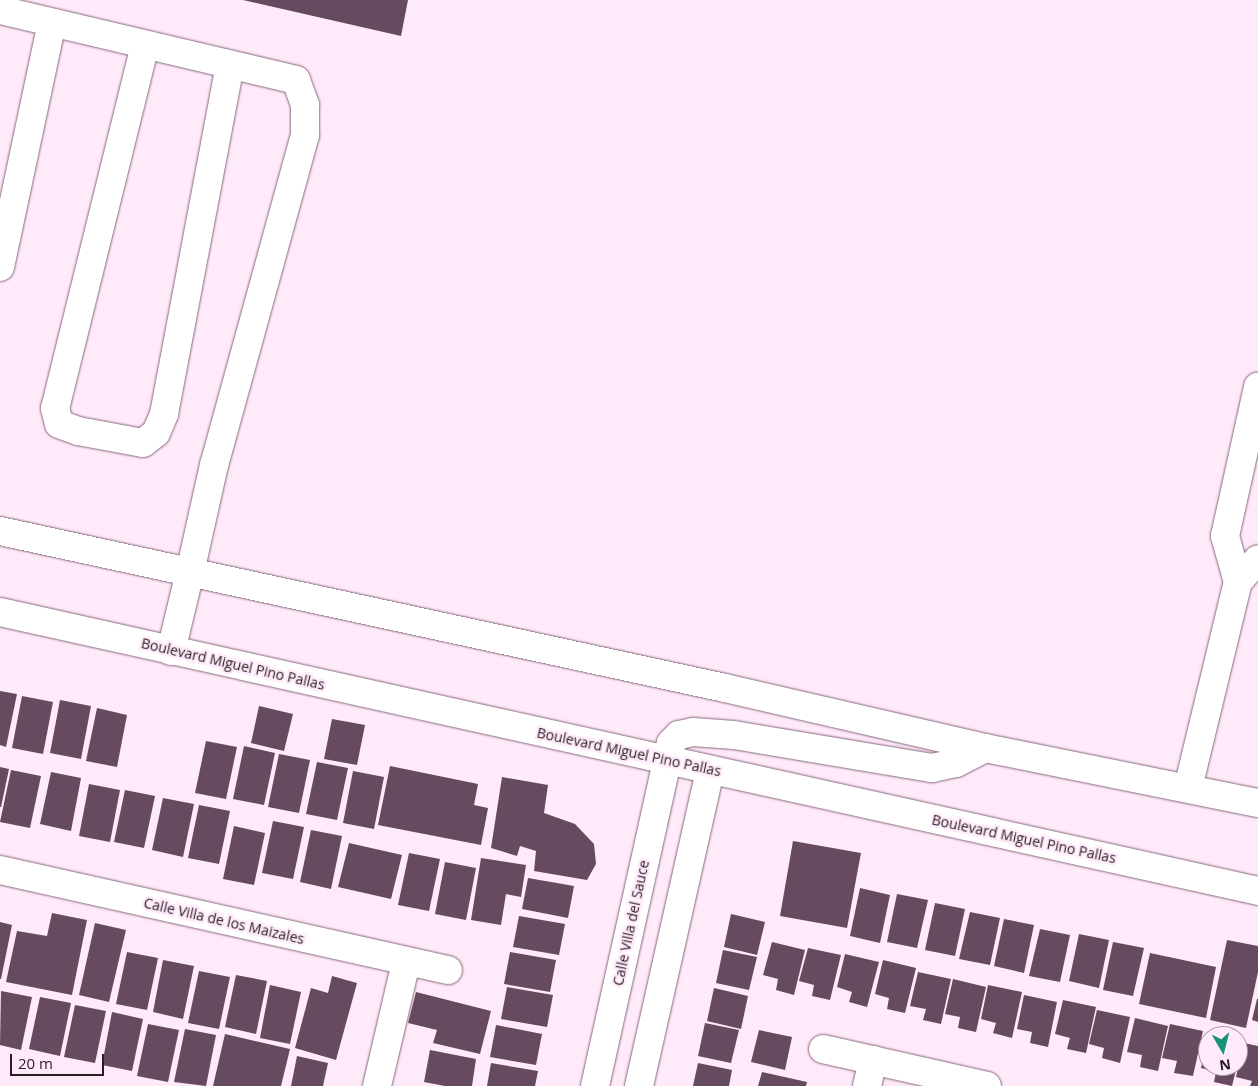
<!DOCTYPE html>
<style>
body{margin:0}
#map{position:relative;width:1258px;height:1086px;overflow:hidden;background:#ffeaf9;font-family:"Open Sans",sans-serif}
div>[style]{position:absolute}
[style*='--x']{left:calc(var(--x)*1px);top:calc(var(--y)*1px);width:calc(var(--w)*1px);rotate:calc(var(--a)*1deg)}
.building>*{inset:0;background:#664a5f}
.roads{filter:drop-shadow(0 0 1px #85677d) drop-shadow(0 0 1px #85677d)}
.minor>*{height:28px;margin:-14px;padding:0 14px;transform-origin:14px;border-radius:14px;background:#fff}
.major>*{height:28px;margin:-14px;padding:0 14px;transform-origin:14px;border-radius:14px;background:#fff}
span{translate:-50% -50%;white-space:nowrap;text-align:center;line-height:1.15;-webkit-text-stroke:5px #ffeaf9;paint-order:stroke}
.street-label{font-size:14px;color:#281c25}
.north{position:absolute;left:1198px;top:1026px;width:50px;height:50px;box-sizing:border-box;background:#ffeaf9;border:1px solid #a998a4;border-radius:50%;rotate:172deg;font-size:14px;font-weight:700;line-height:20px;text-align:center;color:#281c25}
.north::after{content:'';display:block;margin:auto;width:18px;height:22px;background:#189278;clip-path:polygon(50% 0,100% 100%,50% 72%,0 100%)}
.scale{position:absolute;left:10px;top:1054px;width:94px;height:22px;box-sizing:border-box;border:2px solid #281c25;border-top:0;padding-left:6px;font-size:15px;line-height:18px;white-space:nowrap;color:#281c25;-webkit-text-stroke:4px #ffeaf9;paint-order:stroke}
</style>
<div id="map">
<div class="building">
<i style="clip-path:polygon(243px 0,408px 0,401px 36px)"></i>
<i style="clip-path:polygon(0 691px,17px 694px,6px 747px,0 745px)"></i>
<i style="clip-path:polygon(22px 696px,53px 702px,43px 754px,12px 748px)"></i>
<i style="clip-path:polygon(60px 700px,91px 706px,81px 759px,50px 753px)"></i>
<i style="clip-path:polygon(259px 706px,293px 714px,284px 751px,251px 743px)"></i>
<i style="clip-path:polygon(97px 708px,127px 715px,117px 767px,86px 761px)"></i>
<i style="clip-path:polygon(332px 719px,365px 725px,357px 765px,324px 759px)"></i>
<i style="clip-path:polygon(206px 741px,237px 747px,226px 799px,195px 793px)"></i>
<i style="clip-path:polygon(244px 746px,275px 753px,264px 805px,233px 799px)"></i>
<i style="clip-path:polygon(279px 754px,310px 760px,299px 813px,268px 807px)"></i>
<i style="clip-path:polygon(317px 762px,348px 768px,337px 820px,306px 814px)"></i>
<i style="clip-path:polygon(390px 766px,478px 784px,474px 805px,488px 808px,481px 845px,378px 825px)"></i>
<i style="clip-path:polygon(0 767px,9px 769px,1px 807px,0 807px)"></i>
<i style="clip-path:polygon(11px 770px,41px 776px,30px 828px,0 822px)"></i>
<i style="clip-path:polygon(353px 771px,384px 777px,374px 829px,343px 823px)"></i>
<i style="clip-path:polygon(51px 772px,81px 778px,71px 831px,40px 824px)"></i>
<i style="clip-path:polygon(502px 777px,548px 785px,544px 813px,575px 824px,594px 844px,596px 864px,587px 880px,534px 871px,536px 851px,520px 846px,517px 856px,491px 848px)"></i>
<i style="clip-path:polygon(89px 784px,120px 790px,110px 842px,79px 836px)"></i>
<i style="clip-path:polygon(125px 790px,155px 796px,144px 848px,114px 842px)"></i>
<i style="clip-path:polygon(163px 798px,194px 804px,183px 857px,152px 850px)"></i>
<i style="clip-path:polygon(199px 805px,230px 811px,219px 864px,188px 858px)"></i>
<i style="clip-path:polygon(273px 821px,304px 827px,293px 879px,262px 873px)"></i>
<i style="clip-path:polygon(234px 826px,265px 833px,254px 885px,223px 879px)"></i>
<i style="clip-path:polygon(311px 830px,342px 836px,331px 889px,300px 882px)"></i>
<i style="clip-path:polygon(793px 841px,861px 853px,847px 928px,780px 916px)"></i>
<i style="clip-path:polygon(349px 843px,402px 855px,391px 899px,338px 887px)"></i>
<i style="clip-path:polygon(409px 853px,440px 859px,429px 911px,398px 905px)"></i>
<i style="clip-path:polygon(481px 858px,526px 865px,521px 897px,506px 894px,501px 925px,471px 920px)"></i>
<i style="clip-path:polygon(445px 862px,476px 868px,466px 920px,435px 914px)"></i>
<i style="clip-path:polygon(528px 878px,574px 886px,568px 918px,522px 909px)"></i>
<i style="clip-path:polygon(860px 888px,890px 895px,880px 943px,850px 936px)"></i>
<i style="clip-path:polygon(897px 894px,928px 900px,917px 948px,887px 942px)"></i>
<i style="clip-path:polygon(935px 903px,965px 909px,955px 956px,925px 950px)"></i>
<i style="clip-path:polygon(970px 912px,1000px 918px,990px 965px,959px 959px)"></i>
<i style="clip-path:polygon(52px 913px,87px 920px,72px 995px,6px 982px,17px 931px,47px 936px)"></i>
<i style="clip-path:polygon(731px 914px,765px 922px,757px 955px,724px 947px)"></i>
<i style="clip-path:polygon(519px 916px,565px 924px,559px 955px,513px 947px)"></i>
<i style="clip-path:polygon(1004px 919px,1034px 925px,1024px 973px,994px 966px)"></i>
<i style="clip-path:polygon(0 922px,12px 925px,1px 979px,0 979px)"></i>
<i style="clip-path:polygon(95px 923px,126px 930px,109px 1002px,79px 995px)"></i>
<i style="clip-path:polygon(1040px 929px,1070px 935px,1060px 982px,1029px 976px)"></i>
<i style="clip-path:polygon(1079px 934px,1109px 940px,1099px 988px,1069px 981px)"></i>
<i style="clip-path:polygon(1227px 940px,1258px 946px,1258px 972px,1246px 1028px,1210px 1020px)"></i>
<i style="clip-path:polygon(772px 942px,805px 950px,794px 995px,776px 990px,778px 979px,763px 975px)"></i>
<i style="clip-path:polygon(1113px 942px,1144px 948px,1133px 996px,1103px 990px)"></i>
<i style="clip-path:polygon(808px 948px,841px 955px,830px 1000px,812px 996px,814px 985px,799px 981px)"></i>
<i style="clip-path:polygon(723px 950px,757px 957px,749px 990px,716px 983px)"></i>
<i style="clip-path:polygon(127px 952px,158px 958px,147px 1010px,116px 1004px)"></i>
<i style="clip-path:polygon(510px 952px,556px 960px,550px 992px,504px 984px)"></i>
<i style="clip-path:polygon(1150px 953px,1216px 967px,1206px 1018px,1139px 1004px)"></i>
<i style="clip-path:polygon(845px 954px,879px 962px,867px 1007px,849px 1002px,852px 992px,837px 987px)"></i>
<i style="clip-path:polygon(163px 960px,194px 966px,183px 1019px,153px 1012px)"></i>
<i style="clip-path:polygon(883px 960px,916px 968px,905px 1013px,887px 1009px,889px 998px,875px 994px)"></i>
<i style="clip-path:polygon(199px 971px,230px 977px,219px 1029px,188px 1023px)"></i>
<i style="clip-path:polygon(918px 972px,951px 979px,941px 1024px,923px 1020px,926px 1009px,910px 1006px)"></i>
<i style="clip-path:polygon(236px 975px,267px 981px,256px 1034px,225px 1027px)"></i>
<i style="clip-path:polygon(332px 976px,357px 983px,336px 1060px,295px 1048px,311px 988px,328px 993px)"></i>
<i style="clip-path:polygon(953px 979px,986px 987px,976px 1032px,958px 1028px,960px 1017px,945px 1014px)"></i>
<i style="clip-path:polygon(270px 985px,301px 992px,290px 1044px,260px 1038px)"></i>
<i style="clip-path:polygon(988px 985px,1022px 992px,1012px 1038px,993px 1033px,996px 1023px,981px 1019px)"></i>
<i style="clip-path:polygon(507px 987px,553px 995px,547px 1027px,501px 1019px)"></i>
<i style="clip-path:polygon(714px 988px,748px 996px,741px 1029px,707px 1021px)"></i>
<i style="clip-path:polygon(1px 991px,32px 997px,21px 1050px,0 1045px)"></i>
<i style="clip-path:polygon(416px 992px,491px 1011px,480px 1054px,433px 1043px,437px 1030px,408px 1023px)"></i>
<i style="clip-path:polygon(1024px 995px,1057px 1002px,1048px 1047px,1030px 1043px,1032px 1032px,1017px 1029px)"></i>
<i style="clip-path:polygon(40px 997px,71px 1003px,60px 1056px,29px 1049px)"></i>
<i style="clip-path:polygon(1257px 999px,1258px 999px,1258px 1022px,1252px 1020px)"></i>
<i style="clip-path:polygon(1063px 1000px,1096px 1007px,1086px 1053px,1067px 1049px,1070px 1038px,1055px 1034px)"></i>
<i style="clip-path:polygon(75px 1005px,106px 1011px,95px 1063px,64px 1057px)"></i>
<i style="clip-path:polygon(1097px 1010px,1130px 1017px,1120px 1063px,1102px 1058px,1104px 1048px,1089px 1044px)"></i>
<i style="clip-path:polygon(112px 1012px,143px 1019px,132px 1071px,102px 1065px)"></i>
<i style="clip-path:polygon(1135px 1018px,1168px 1026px,1158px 1071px,1140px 1067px,1142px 1055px,1127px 1052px)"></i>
<i style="clip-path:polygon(705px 1023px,739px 1030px,731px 1063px,698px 1056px)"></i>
<i style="clip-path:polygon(148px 1024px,179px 1030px,168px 1082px,137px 1076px)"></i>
<i style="clip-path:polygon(1170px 1024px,1203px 1031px,1193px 1076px,1174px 1073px,1177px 1061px,1162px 1058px)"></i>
<i style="clip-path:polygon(496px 1025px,542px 1034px,536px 1065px,490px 1057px)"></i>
<i style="clip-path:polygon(185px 1029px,216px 1035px,206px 1086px,174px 1082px)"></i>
<i style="clip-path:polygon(759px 1030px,792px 1037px,785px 1070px,751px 1062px)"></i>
<i style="clip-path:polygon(225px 1034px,290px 1049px,281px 1086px,213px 1086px)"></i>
<i style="clip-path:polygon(1207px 1041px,1208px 1066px,1237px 1066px,1232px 1086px,1214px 1082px,1216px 1072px,1201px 1068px)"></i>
<i style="clip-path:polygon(1244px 1043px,1258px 1046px,1258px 1086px,1250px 1086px,1252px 1081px,1236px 1077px)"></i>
<i style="clip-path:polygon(430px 1050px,476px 1059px,472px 1086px,445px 1086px,424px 1082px)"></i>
<i style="clip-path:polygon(297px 1056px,328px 1063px,323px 1086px,291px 1086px)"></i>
<i style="clip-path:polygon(491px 1063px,538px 1071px,535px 1086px,487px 1086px)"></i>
<i style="clip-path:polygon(698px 1063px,732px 1070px,729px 1086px,693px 1086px)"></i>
<i style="clip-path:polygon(762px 1072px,807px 1082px,806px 1086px,758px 1086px)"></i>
</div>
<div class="roads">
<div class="minor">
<i style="--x:0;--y:10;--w:304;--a:13.3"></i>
<i style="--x:296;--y:80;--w:27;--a:70"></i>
<i style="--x:305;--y:105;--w:30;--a:90"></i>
<i style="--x:305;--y:135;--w:342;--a:105.4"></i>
<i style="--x:214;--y:465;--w:110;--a:102.6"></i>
<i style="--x:145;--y:45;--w:374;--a:103.9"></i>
<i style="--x:55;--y:408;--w:16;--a:76"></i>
<i style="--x:59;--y:424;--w:20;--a:20"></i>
<i style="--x:78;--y:431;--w:66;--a:10.5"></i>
<i style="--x:143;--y:443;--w:16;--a:-38"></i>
<i style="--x:156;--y:433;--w:21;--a:-67"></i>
<i style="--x:164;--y:414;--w:355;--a:-79.3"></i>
<i style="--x:0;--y:267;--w:249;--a:-78"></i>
<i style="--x:1238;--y:582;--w:48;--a:-105.8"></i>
<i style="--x:1225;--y:536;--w:153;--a:-77.5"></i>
<i style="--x:1188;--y:788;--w:212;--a:-76.4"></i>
<i style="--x:1238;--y:582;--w:30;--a:-49"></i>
<i style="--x:0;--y:870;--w:459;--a:12.6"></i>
<i style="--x:823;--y:1049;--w:168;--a:12.7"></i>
<i style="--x:377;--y:1086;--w:127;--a:-76.8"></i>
<i style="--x:595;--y:1086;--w:334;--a:-77.5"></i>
<i style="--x:639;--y:1086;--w:324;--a:-77.3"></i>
<i style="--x:867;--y:1086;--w:27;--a:-77"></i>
</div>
<div class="major">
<i style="--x:0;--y:531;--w:742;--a:12.22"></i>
<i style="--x:725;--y:688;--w:267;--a:13"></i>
<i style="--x:985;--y:748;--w:278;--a:11.4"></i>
<i style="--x:0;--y:612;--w:1289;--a:12.5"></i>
<i style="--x:171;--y:651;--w:81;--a:-76.5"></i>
<i style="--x:667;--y:760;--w:17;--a:-77"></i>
<i style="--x:671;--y:743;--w:11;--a:-45"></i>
<i style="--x:679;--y:735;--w:14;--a:-12"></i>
<i style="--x:693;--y:732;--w:41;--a:4.2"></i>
<i style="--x:734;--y:735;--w:201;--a:9.5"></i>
<i style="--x:932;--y:768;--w:25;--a:-12"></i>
<i style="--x:956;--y:763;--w:33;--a:-27"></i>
</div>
</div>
<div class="street-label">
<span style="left:233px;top:664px;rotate:13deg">Boulevard Miguel Pino Pallas</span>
<span style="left:629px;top:752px;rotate:12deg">Boulevard Miguel Pino Pallas</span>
<span style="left:1024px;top:839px;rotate:12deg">Boulevard Miguel Pino Pallas</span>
<span style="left:224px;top:921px;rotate:13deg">Calle Villa de los Maizales</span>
<span style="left:631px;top:923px;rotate:-78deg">Calle Villa del Sauce</span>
</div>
<div class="north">N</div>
<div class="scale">20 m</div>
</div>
